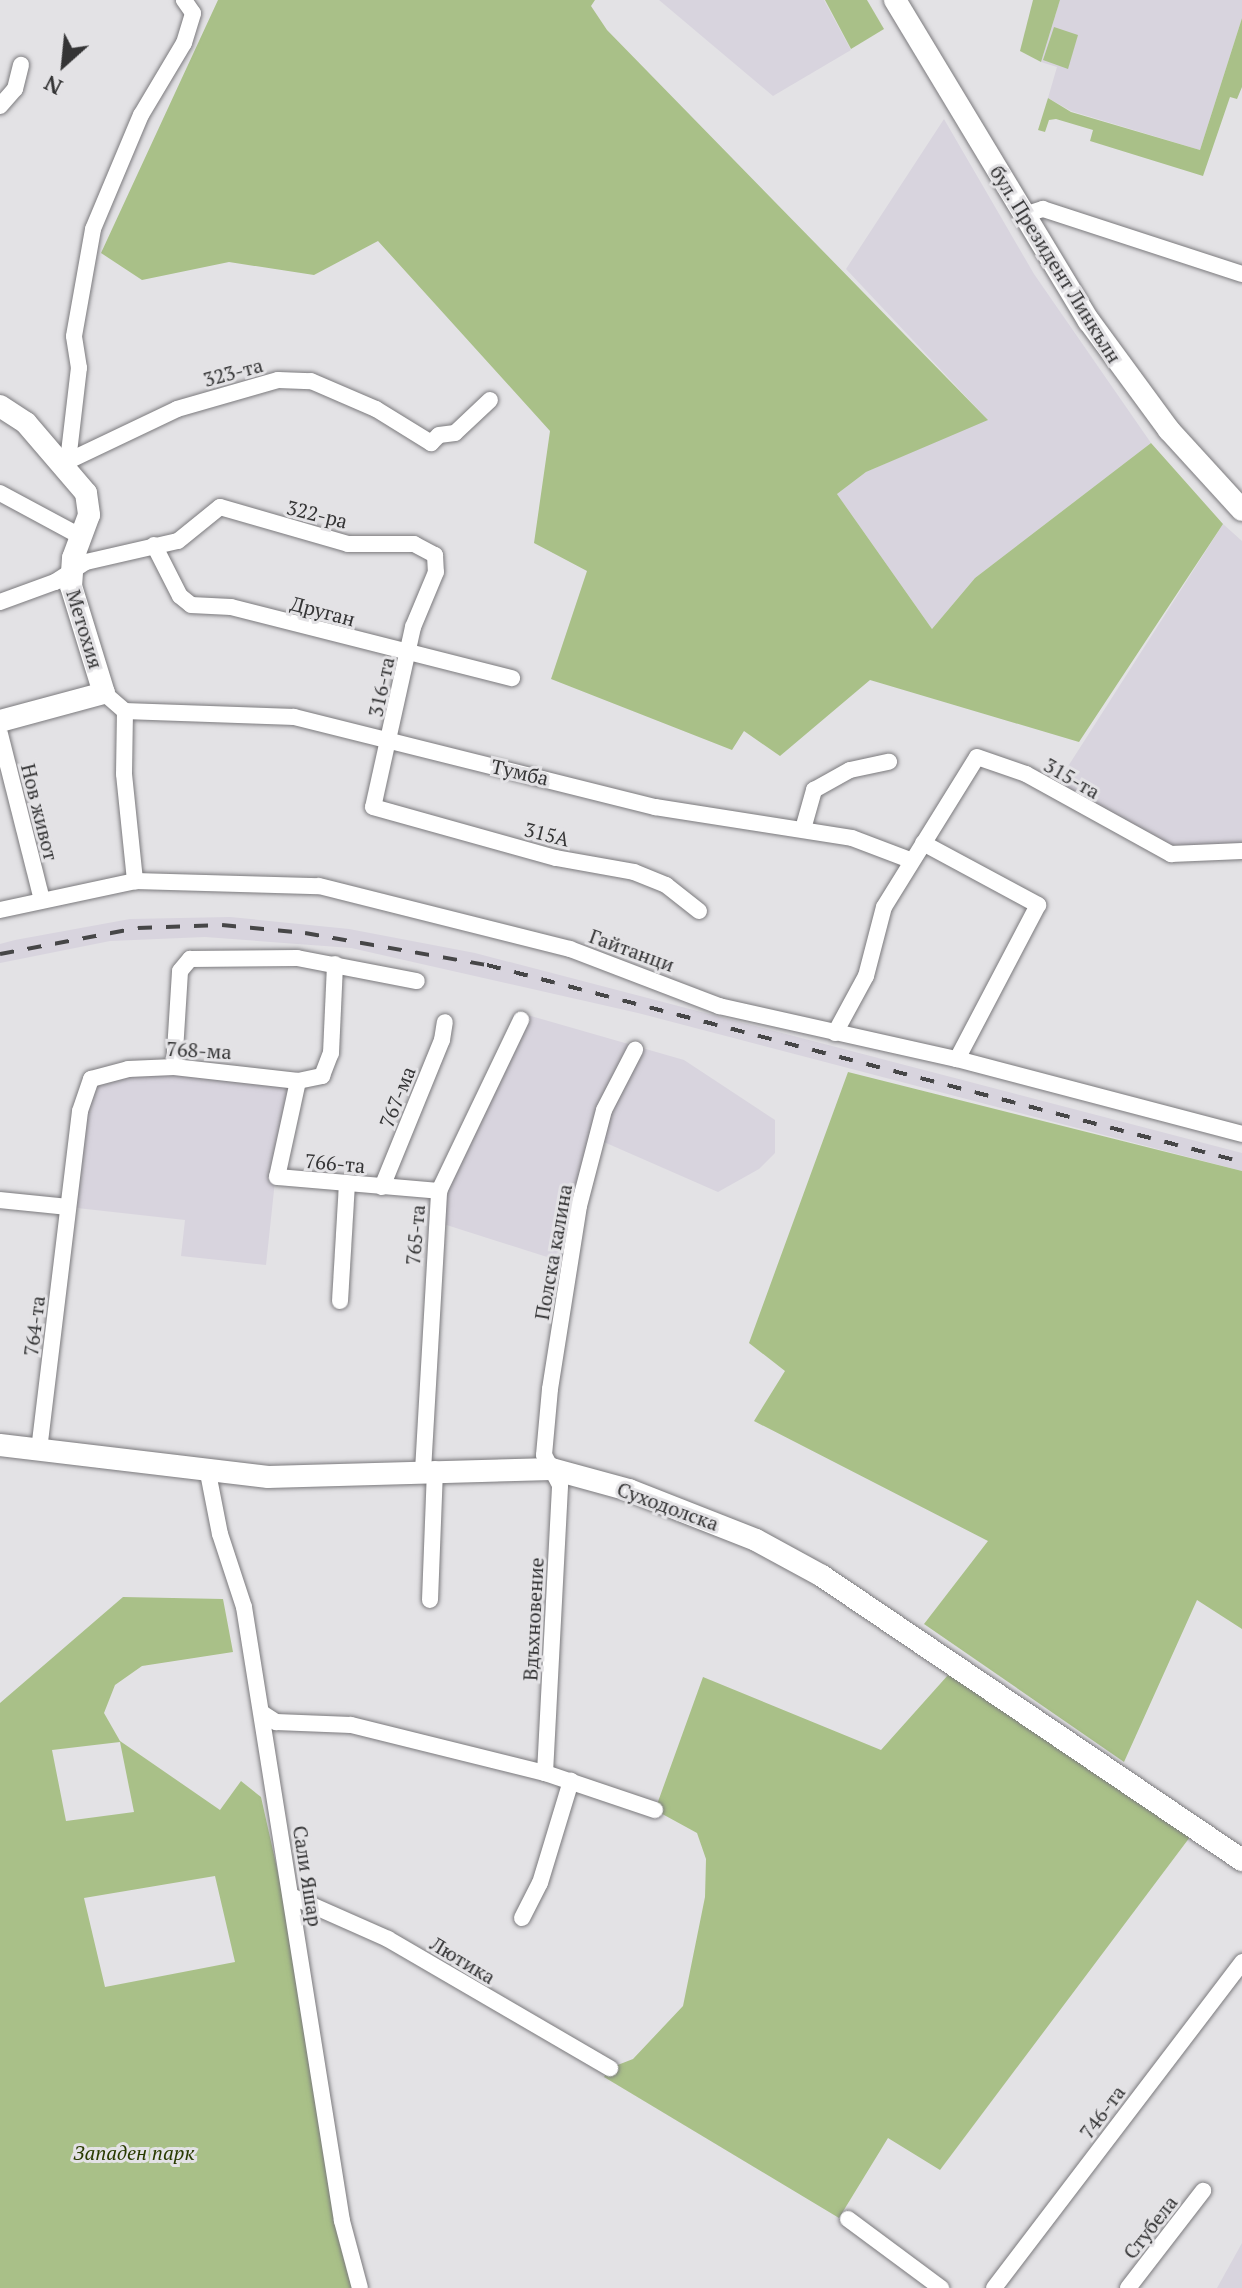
<!DOCTYPE html>
<meta charset="utf-8">
<style>
body{margin:0}
#map{position:relative;width:1242px;height:2288px;overflow:hidden;background:#e3e2e5;font-family:"PT Serif",serif}
div>[style]{position:absolute}
[style*='--x']{left:calc(var(--x)*1px);top:calc(var(--y)*1px);width:calc(var(--w)*1px);rotate:calc(var(--a)*1deg)}
.built>*{inset:0;background:#d8d4de}
.green>*{inset:0;background:#a9c088}
.roads{filter:drop-shadow(0 0 2px #7b7a7d) drop-shadow(0 0 2px #7b7a7d)}
.street>*{height:16px;margin:-8px;padding:0 8px;transform-origin:8px;border-radius:8px;background:#fff}
.secondary>*{height:22px;margin:-11px;padding:0 11px;transform-origin:11px;border-radius:11px;background:#fff}
.rail>*{height:4px;margin-top:-2px;transform-origin:0;background:repeating-linear-gradient(90deg,#464647 0 14px,transparent 0 28px)}
span{translate:-50% -50%;white-space:nowrap;text-align:center;line-height:1.15;-webkit-text-stroke:6px #e3e2e5;paint-order:stroke}
.street-label{font-size:20px;color:#343435}
.park-label{font-size:20px;color:#293a00;font-style:italic}
.north{position:absolute;left:24px;top:24px;width:80px;height:80px;-webkit-text-stroke:6px #e3e2e5;paint-order:stroke;rotate:207deg;font-size:22px;font-weight:700;line-height:32px;text-align:center;color:#343435}
.north::after{content:'';display:block;margin:auto;width:28px;height:36px;background:#343435;clip-path:polygon(50% 0,100% 100%,50% 72%,0 100%)}
</style>
<div id="map">
<div class="built">
<i style="clip-path:polygon(659px 0,824px 0,851px 50px,773px 96px)"></i>
<i style="clip-path:polygon(1060px 0,1242px 0,1242px 18px,1200px 150px,1071px 111px,1048px 98px,1057px 67px,1041px 62px)"></i>
<i style="clip-path:polygon(944px 119px,1034px 274px,1151px 443px,975px 578px,932px 629px,837px 494px,866px 472px,987px 419px,846px 269px)"></i>
<i style="clip-path:polygon(1223px 524px,1242px 541px,1242px 848px,1168px 845px,1058px 782px)"></i>
<i style="clip-path:polygon(230px 917px,349px 929px,475px 953px,1242px 1153px,1242px 1171px,638px 1013px,351px 948px,205px 937px,110px 941px,0 963px,0 944px,15px 940px,130px 919px)"></i>
<i style="clip-path:polygon(524px 1014px,684px 1060px,775px 1120px,775px 1153px,759px 1169px,718px 1192px,597px 1139px,569px 1264px,434px 1221px)"></i>
<i style="clip-path:polygon(128px 1069px,298px 1081px,275px 1181px,266px 1265px,181px 1256px,185px 1220px,68px 1207px,91px 1079px)"></i>
<i style="clip-path:polygon(1242px 2243px,1242px 2288px,1217px 2288px)"></i>
</div>
<div class="green">
<i style="clip-path:polygon(218px 0,595px 0,591px 6px,607px 30px,988px 420px,866px 472px,837px 494px,932px 629px,975px 578px,1151px 443px,1223px 524px,1079px 742px,870px 680px,780px 756px,744px 731px,732px 750px,551px 679px,587px 571px,534px 543px,550px 431px,378px 241px,314px 275px,229px 262px,142px 280px,101px 253px)"></i>
<i style="clip-path:polygon(825px 0,867px 0,884px 29px,851px 49px)"></i>
<i style="clip-path:polygon(1033px 0,1060px 0,1041px 62px,1020px 51px)"></i>
<i style="clip-path:polygon(1242px 18px,1242px 87px,1237px 99px,1230px 97px,1203px 176px,1090px 141px,1093px 130px,1056px 119px,1049px 120px,1045px 132px,1038px 130px,1048px 98px,1071px 112px,1200px 150px)"></i>
<i style="clip-path:polygon(1054px 27px,1078px 35px,1068px 69px,1043px 60px)"></i>
<i style="clip-path:polygon(848px 1072px,1242px 1171px,1242px 1629px,1197px 1600px,1124px 1762px,924px 1624px,988px 1541px,754px 1421px,785px 1371px,749px 1343px)"></i>
<i style="clip-path:polygon(evenodd,123px 1597px,223px 1599px,233px 1652px,142px 1666px,115px 1685px,104px 1713px,120px 1741px,220px 1810px,241px 1781px,261px 1797px,309px 2011px,360px 2288px,0 2288px,0 1703px,123px 1597px,120px 1742px,134px 1812px,66px 1821px,52px 1750px,120px 1742px,123px 1597px,215px 1876px,235px 1962px,105px 1987px,84px 1898px,215px 1876px)"></i>
<i style="clip-path:polygon(957px 1665px,1196px 1829px,940px 2170px,888px 2138px,839px 2218px,604px 2077px,610px 2068px,633px 2059px,683px 2006px,705px 1897px,706px 1859px,697px 1833px,655px 1810px,703px 1677px,881px 1750px)"></i>
</div>
<div class="roads">
<div class="street">
<i style="--x:0;--y:106;--w:23;--a:-49"></i>
<i style="--x:15;--y:89;--w:25;--a:-76"></i>
<i style="--x:1024;--y:215;--w:20;--a:-18"></i>
<i style="--x:1043;--y:209;--w:209;--a:18.1"></i>
<i style="--x:68;--y:461;--w:94;--a:-83.3"></i>
<i style="--x:79;--y:368;--w:32;--a:-99"></i>
<i style="--x:74;--y:336;--w:109;--a:-79.9"></i>
<i style="--x:93;--y:229;--w:124;--a:-67.2"></i>
<i style="--x:141;--y:115;--w:84;--a:-59.2"></i>
<i style="--x:184;--y:43;--w:31;--a:-73"></i>
<i style="--x:193;--y:13;--w:16;--a:-125"></i>
<i style="--x:64;--y:463;--w:125;--a:-25.5"></i>
<i style="--x:177;--y:409;--w:105;--a:-16"></i>
<i style="--x:278;--y:380;--w:33;--a:2"></i>
<i style="--x:311;--y:381;--w:71;--a:23.3"></i>
<i style="--x:376;--y:409;--w:65;--a:31.7"></i>
<i style="--x:431;--y:443;--w:11;--a:-45"></i>
<i style="--x:439;--y:435;--w:16;--a:-7"></i>
<i style="--x:455;--y:433;--w:48;--a:-43.3"></i>
<i style="--x:0;--y:493;--w:91;--a:28.3"></i>
<i style="--x:154;--y:545;--w:57;--a:63"></i>
<i style="--x:180;--y:596;--w:14;--a:39"></i>
<i style="--x:191;--y:605;--w:40;--a:2.9"></i>
<i style="--x:231;--y:607;--w:290;--a:14.2"></i>
<i style="--x:0;--y:602;--w:59;--a:-20"></i>
<i style="--x:55;--y:582;--w:37;--a:-33"></i>
<i style="--x:86;--y:562;--w:94;--a:-12.9"></i>
<i style="--x:178;--y:541;--w:54;--a:-39"></i>
<i style="--x:220;--y:507;--w:133;--a:16.1"></i>
<i style="--x:348;--y:544;--w:66;--a:0"></i>
<i style="--x:414;--y:544;--w:24;--a:28"></i>
<i style="--x:435;--y:555;--w:17;--a:87"></i>
<i style="--x:436;--y:572;--w:60;--a:112.7"></i>
<i style="--x:413;--y:627;--w:184;--a:102.5"></i>
<i style="--x:373;--y:807;--w:190;--a:15.6"></i>
<i style="--x:556;--y:858;--w:79;--a:10.2"></i>
<i style="--x:634;--y:872;--w:35;--a:22"></i>
<i style="--x:666;--y:885;--w:42;--a:38.2"></i>
<i style="--x:104;--y:693;--w:28;--a:41"></i>
<i style="--x:125;--y:711;--w:63;--a:90.9"></i>
<i style="--x:124;--y:774;--w:108;--a:84.1"></i>
<i style="--x:125;--y:711;--w:169;--a:2"></i>
<i style="--x:294;--y:717;--w:372;--a:14"></i>
<i style="--x:655;--y:807;--w:199;--a:8.9"></i>
<i style="--x:852;--y:838;--w:62;--a:20.8"></i>
<i style="--x:0;--y:734;--w:171;--a:75.8"></i>
<i style="--x:803;--y:829;--w:41;--a:-74.2"></i>
<i style="--x:814;--y:790;--w:41;--a:-29.1"></i>
<i style="--x:850;--y:770;--w:40;--a:-12"></i>
<i style="--x:923;--y:843;--w:131;--a:28.3"></i>
<i style="--x:1038;--y:905;--w:174;--a:117.7"></i>
<i style="--x:0;--y:910;--w:138;--a:-12.1"></i>
<i style="--x:135;--y:881;--w:184;--a:1.6"></i>
<i style="--x:319;--y:886;--w:259;--a:14.1"></i>
<i style="--x:570;--y:949;--w:160;--a:20.9"></i>
<i style="--x:719;--y:1006;--w:244;--a:12.6"></i>
<i style="--x:957;--y:1059;--w:295;--a:14.7"></i>
<i style="--x:835;--y:1033;--w:65;--a:-61.5"></i>
<i style="--x:866;--y:976;--w:71;--a:-75.4"></i>
<i style="--x:884;--y:907;--w:176;--a:-58.2"></i>
<i style="--x:977;--y:757;--w:52;--a:19.1"></i>
<i style="--x:1026;--y:774;--w:166;--a:28.9"></i>
<i style="--x:1171;--y:854;--w:71;--a:-2.4"></i>
<i style="--x:174;--y:1067;--w:96;--a:-86.4"></i>
<i style="--x:180;--y:971;--w:16;--a:-50"></i>
<i style="--x:190;--y:959;--w:107;--a:-0.5"></i>
<i style="--x:297;--y:958;--w:122;--a:10.9"></i>
<i style="--x:298;--y:1081;--w:98;--a:102.3"></i>
<i style="--x:277;--y:1177;--w:163;--a:4.9"></i>
<i style="--x:382;--y:1187;--w:159;--a:-67.8"></i>
<i style="--x:442;--y:1040;--w:18;--a:-81"></i>
<i style="--x:0;--y:1200;--w:68;--a:5.9"></i>
<i style="--x:340;--y:1301;--w:117;--a:-86.6"></i>
<i style="--x:39;--y:1450;--w:341;--a:-83.1"></i>
<i style="--x:80;--y:1111;--w:34;--a:-71"></i>
<i style="--x:91;--y:1079;--w:38;--a:-15"></i>
<i style="--x:128;--y:1069;--w:46;--a:-2.5"></i>
<i style="--x:174;--y:1067;--w:125;--a:6.4"></i>
<i style="--x:298;--y:1081;--w:25;--a:-12"></i>
<i style="--x:322;--y:1076;--w:25;--a:-69"></i>
<i style="--x:331;--y:1053;--w:89;--a:-87.4"></i>
<i style="--x:423;--y:1471;--w:280;--a:-86.7"></i>
<i style="--x:439;--y:1191;--w:190;--a:-64.4"></i>
<i style="--x:208;--y:1473;--w:62;--a:78.9"></i>
<i style="--x:220;--y:1534;--w:77;--a:71.8"></i>
<i style="--x:244;--y:1607;--w:622;--a:80.93"></i>
<i style="--x:342;--y:2221;--w:69;--a:75"></i>
<i style="--x:430;--y:1600;--w:131;--a:-87.8"></i>
<i style="--x:262;--y:1713;--w:17;--a:33"></i>
<i style="--x:276;--y:1722;--w:75;--a:2.3"></i>
<i style="--x:351;--y:1725;--w:200;--a:13.9"></i>
<i style="--x:545;--y:1773;--w:116;--a:18.6"></i>
<i style="--x:545;--y:1773;--w:288;--a:-87"></i>
<i style="--x:560;--y:1485;--w:34;--a:-118"></i>
<i style="--x:544;--y:1455;--w:66;--a:-84.8"></i>
<i style="--x:550;--y:1389;--w:185;--a:-81"></i>
<i style="--x:579;--y:1206;--w:99;--a:-75.4"></i>
<i style="--x:604;--y:1110;--w:68;--a:-62.7"></i>
<i style="--x:291;--y:1896;--w:106;--a:23.9"></i>
<i style="--x:388;--y:1939;--w:257;--a:30.2"></i>
<i style="--x:522;--y:1918;--w:39;--a:-63"></i>
<i style="--x:540;--y:1883;--w:107;--a:-73.1"></i>
<i style="--x:848;--y:2219;--w:116;--a:36.6"></i>
<i style="--x:994;--y:2288;--w:410;--a:-52.7"></i>
<i style="--x:1128;--y:2288;--w:123;--a:-52.3"></i>
</div>
<div class="secondary">
<i style="--x:895;--y:0;--w:375;--a:58.9"></i>
<i style="--x:1089;--y:321;--w:135;--a:53.7"></i>
<i style="--x:1169;--y:430;--w:108;--a:47.6"></i>
<i style="--x:0;--y:406;--w:31;--a:33"></i>
<i style="--x:26;--y:423;--w:92;--a:49.4"></i>
<i style="--x:86;--y:493;--w:22;--a:82"></i>
<i style="--x:89;--y:515;--w:46;--a:110.4"></i>
<i style="--x:73;--y:558;--w:28;--a:94"></i>
<i style="--x:71;--y:586;--w:112;--a:72.9"></i>
<i style="--x:104;--y:693;--w:108;--a:164.9"></i>
<i style="--x:0;--y:1445;--w:270;--a:6.8"></i>
<i style="--x:268;--y:1477;--w:284;--a:-1.6"></i>
<i style="--x:552;--y:1469;--w:80;--a:15.3"></i>
<i style="--x:629;--y:1490;--w:136;--a:21.5"></i>
<i style="--x:756;--y:1540;--w:75;--a:28.6"></i>
<i style="--x:822;--y:1576;--w:507;--a:34.07"></i>
</div>
</div>
<div class="rail">
<i style="--x:0;--y:954;--w:140;--a:-10.7"></i>
<i style="--x:138;--y:928;--w:84;--a:-2"></i>
<i style="--x:222;--y:925;--w:83;--a:5.5"></i>
<i style="--x:305;--y:933;--w:185;--a:10"></i>
<i style="--x:487;--y:965;--w:780;--a:14.62"></i>
</div>
<div class="street-label">
<span style="left:1056px;top:264px;rotate:58deg">бул. Президент Линкълн</span>
<span style="left:233px;top:372px;rotate:-15deg">323-та</span>
<span style="left:317px;top:514px;rotate:14deg">322-ра</span>
<span style="left:323px;top:611px;rotate:15deg">Друган</span>
<span style="left:85px;top:629px;rotate:73deg">Метохия</span>
<span style="left:381px;top:687px;rotate:-78deg">316-та</span>
<span style="left:520px;top:772px;rotate:13deg">Тумба</span>
<span style="left:1072px;top:778px;rotate:30deg">315-та</span>
<span style="left:40px;top:812px;rotate:76deg">Нов живот</span>
<span style="left:547px;top:834px;rotate:14deg">315А</span>
<span style="left:632px;top:950px;rotate:20deg">Гайтанци</span>
<span style="left:199px;top:1050px;rotate:3deg">768-ма</span>
<span style="left:397px;top:1097px;rotate:-68deg">767-ма</span>
<span style="left:335px;top:1163px;rotate:5deg">766-та</span>
<span style="left:415px;top:1235px;rotate:-85deg">765-та</span>
<span style="left:553px;top:1252px;rotate:-80deg">Полска калина</span>
<span style="left:34px;top:1326px;rotate:-83deg">764-та</span>
<span style="left:668px;top:1506px;rotate:20deg">Суходолска</span>
<span style="left:533px;top:1619px;rotate:-87deg">Вдъхновение</span>
<span style="left:308px;top:1876px;rotate:81deg">Сали Яшар</span>
<span style="left:463px;top:1960px;rotate:31deg">Лютика</span>
<span style="left:1102px;top:2112px;rotate:-53deg">746-та</span>
<span style="left:1150px;top:2227px;rotate:-52deg">Стубела</span>
</div>
<div class="park-label">
<span style="left:134px;top:2152px">Западен парк</span>
</div>
<div class="north">N</div>
</div>
